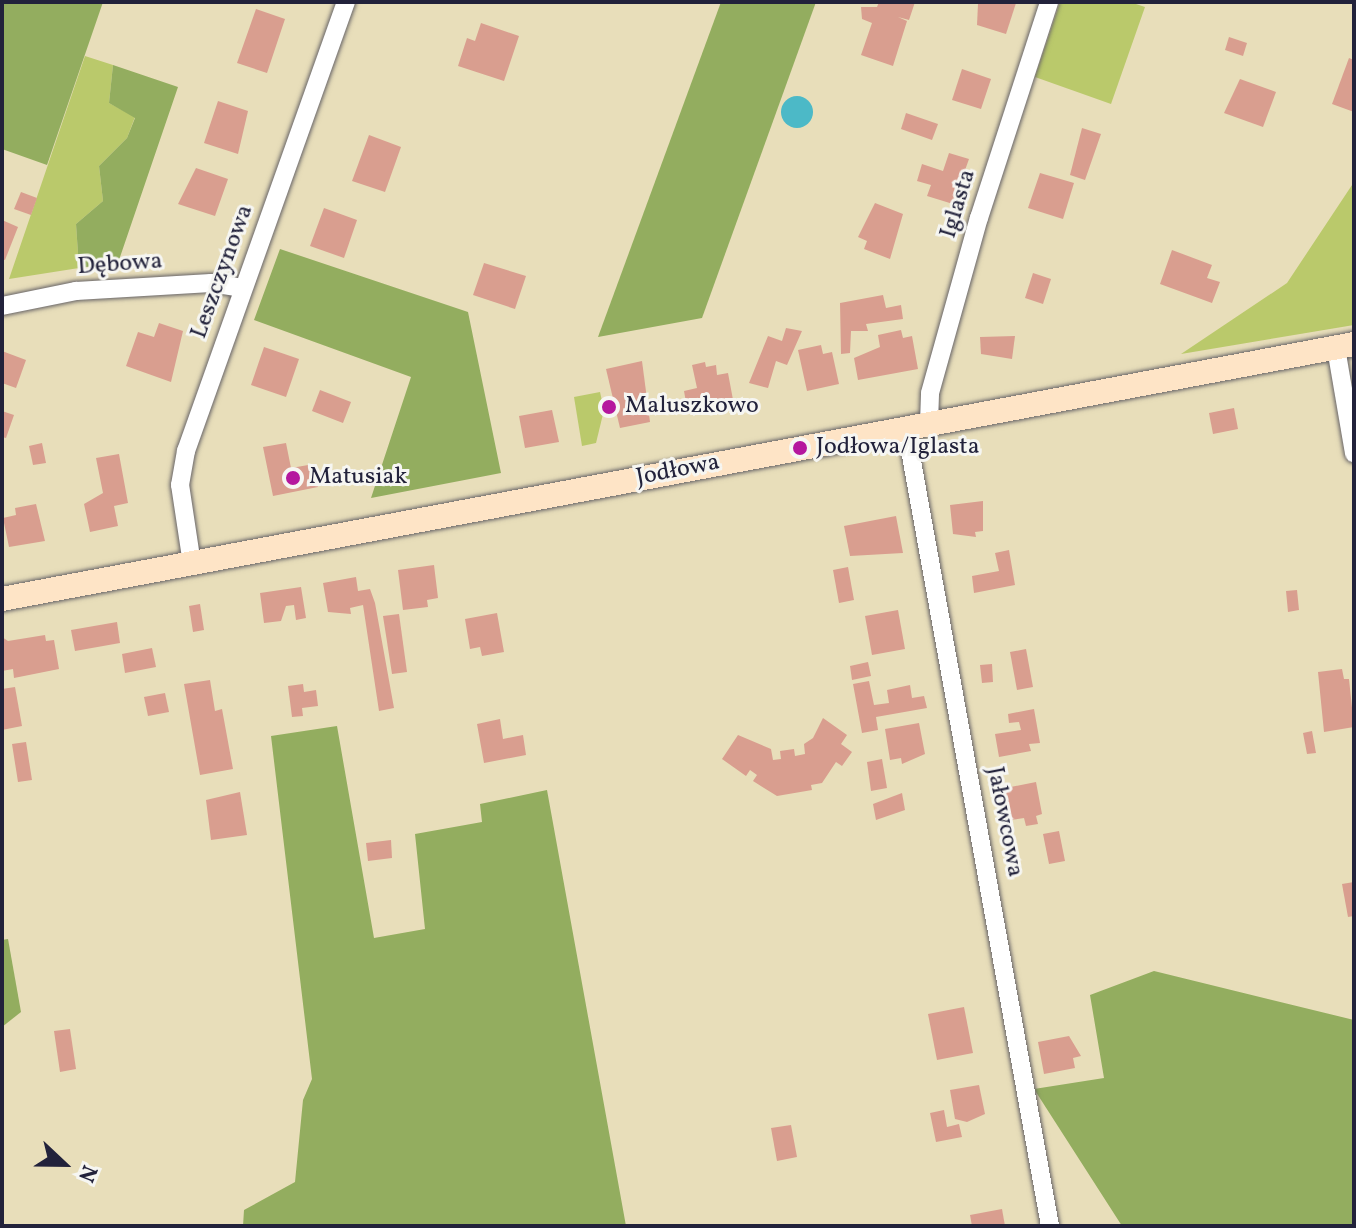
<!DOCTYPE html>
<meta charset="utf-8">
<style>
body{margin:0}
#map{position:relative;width:1356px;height:1228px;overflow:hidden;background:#e8deba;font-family:Vollkorn,serif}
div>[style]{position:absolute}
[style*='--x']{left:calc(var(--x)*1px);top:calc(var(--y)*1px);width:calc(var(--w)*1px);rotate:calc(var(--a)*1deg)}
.green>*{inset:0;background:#bac96b}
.forest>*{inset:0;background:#93ad5f}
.water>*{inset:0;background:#4cb9c7}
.round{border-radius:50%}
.building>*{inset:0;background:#d99e8f}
.roads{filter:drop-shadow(0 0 2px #676467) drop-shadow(0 0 2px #676467)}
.street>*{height:18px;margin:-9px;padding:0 9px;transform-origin:9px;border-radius:9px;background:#fff}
.secondary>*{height:24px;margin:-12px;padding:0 12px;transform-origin:12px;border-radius:12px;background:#fee4c6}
.dots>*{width:22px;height:22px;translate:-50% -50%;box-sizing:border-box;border:4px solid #f6f6f2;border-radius:50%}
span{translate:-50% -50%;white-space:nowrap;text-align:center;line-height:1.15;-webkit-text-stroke:6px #f6f6f2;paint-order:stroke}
.street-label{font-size:24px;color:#22223b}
.poi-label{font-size:24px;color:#22223b}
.left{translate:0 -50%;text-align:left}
.frame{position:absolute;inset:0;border:4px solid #22223b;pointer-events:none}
.north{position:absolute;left:24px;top:1124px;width:80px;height:80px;-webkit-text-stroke:6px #f6f6f2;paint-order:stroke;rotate:112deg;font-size:22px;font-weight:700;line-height:32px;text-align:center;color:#22223b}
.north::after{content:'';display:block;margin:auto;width:28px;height:36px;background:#22223b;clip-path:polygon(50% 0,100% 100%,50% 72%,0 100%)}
</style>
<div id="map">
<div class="green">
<i style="clip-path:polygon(1060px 2px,1130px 2px,1145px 7px,1111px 104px,1035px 77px)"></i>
<i style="clip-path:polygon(85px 56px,113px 65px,109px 103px,135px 117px,127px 138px,99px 166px,103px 201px,76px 224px,79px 268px,9px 279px)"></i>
<i style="clip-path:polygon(1354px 182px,1354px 325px,1181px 354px,1287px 283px)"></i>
<i style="clip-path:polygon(600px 392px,604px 410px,596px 443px,582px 446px,574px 397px)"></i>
</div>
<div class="forest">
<i style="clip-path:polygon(2px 2px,103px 2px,47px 165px,2px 149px)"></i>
<i style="clip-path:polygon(721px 2px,816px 2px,702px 318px,598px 337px)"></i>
<i style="clip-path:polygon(113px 65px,178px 87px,118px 263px,79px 268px,76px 224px,103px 201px,99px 166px,127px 138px,135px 118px,109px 103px)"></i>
<i style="clip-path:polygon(280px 249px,468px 312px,501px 473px,371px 498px,411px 377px,254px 320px)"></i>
<i style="clip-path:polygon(337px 726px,374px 938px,425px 929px,415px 834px,482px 822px,480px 804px,547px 790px,626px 1226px,243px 1226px,244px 1210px,295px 1182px,303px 1100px,312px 1079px,271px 736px)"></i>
<i style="clip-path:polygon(8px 939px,21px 1012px,2px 1027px,2px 940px)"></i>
<i style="clip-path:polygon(1154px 971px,1354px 1020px,1354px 1226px,1122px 1226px,1034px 1089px,1104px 1078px,1090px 995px)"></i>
</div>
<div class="water">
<i class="round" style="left:781px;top:96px;width:32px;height:32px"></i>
</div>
<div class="building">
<i style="clip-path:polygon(879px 2px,915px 2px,909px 20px,898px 17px,907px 21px,893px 66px,861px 55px,872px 23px,862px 19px,861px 7px,877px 7px)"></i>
<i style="clip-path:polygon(985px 2px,1016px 3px,1006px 34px,977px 25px,978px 4px)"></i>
<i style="clip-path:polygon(256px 9px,285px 19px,267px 73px,237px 63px)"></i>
<i style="clip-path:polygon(481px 23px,519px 36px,504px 81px,458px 66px,467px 38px,475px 41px)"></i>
<i style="clip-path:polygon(1229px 37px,1247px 43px,1243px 56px,1225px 50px)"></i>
<i style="clip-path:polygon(1349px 58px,1354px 60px,1354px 112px,1332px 104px)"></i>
<i style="clip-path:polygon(962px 69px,991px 79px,981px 109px,952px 100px)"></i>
<i style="clip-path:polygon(1240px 79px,1276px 92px,1263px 127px,1224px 113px)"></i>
<i style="clip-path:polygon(218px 101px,248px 111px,238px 154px,204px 143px)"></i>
<i style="clip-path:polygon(906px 113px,938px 124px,932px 140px,901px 129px)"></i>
<i style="clip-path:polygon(1082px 128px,1101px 134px,1085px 180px,1070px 175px)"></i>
<i style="clip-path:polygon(369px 135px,401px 147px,385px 192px,352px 181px)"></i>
<i style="clip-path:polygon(949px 153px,969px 159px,953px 204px,927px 196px,931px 185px,917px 181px,922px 164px,943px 171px)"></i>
<i style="clip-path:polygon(196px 168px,228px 179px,215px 216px,178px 204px)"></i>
<i style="clip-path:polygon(1040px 173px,1074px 183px,1063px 219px,1028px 208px)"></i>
<i style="clip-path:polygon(21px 192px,37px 198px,31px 215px,14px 209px)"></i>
<i style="clip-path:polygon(875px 203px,903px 214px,890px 259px,864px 249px,867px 241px,858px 237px)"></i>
<i style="clip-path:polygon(324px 208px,357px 220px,344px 258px,310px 246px)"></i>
<i style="clip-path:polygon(2px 220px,18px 227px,5px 260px,2px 259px)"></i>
<i style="clip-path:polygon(1172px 250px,1212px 265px,1207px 278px,1220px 282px,1212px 303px,1160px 284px)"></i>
<i style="clip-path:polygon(484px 263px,526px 276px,515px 309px,473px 295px)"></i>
<i style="clip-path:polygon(1033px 273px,1051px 279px,1043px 304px,1025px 298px)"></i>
<i style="clip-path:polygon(883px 295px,886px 308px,901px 305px,903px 319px,866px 324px,868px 331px,851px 331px,850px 353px,841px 354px,840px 303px)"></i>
<i style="clip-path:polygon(159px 323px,183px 331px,171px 382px,126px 366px,138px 332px,154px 337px)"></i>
<i style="clip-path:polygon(786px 328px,802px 331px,787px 365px,776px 361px,768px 388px,749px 383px,768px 336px,782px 341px)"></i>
<i style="clip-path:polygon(901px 330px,903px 338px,912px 336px,918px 369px,858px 380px,854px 358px,880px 347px,878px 335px)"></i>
<i style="clip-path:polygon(1015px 336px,1012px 359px,981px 354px,980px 337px)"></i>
<i style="clip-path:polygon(821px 345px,823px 354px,832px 352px,839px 384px,807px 391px,798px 350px)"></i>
<i style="clip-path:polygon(264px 347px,299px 359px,286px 397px,251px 385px)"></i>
<i style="clip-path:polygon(2px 351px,26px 360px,16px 388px,2px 383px)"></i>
<i style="clip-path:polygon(642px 361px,650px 422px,620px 428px,606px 369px)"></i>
<i style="clip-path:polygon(705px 362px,706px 367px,716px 365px,717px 375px,728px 373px,734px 405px,688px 414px,684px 391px,697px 388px,692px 365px)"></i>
<i style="clip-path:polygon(320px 390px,351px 402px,343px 423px,312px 411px)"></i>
<i style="clip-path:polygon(1234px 408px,1238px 429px,1213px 434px,1209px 413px)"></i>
<i style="clip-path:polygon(552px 410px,559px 442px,525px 448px,519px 416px)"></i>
<i style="clip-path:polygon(2px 411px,14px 415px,6px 438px,2px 437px)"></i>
<i style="clip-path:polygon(42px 443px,46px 463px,33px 465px,29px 446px)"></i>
<i style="clip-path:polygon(286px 443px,291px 468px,314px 464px,318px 487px,273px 496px,263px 447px)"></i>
<i style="clip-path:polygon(119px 454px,128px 503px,114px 506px,118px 526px,90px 532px,84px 504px,103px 493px,96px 458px)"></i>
<i style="clip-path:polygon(983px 501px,983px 531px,975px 532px,976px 537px,953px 534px,950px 505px)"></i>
<i style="clip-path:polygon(36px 504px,45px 541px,9px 547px,3px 518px,16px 515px,15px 508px)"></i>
<i style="clip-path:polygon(896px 516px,903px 553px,850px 556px,844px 526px)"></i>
<i style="clip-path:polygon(1009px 550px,1015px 585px,974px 593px,972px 576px,999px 571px,995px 553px)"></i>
<i style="clip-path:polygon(434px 565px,438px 598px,427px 600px,428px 607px,403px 610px,398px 570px)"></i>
<i style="clip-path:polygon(848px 567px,854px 600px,839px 603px,833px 570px)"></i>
<i style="clip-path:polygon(356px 577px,358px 591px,370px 589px,375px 603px,394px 708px,379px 711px,363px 605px,350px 608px,351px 614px,328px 612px,323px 583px)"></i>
<i style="clip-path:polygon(301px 587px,306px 618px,296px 620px,294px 605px,286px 606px,281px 621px,264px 623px,260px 593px)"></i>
<i style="clip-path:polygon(1297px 590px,1299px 610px,1288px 612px,1286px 591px)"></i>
<i style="clip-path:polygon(200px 604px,204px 630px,193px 632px,189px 606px)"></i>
<i style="clip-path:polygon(898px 610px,905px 649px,872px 655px,865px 616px)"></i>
<i style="clip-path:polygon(497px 613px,504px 652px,482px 656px,480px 647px,470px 649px,465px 619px)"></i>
<i style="clip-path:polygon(399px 614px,407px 672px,392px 674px,383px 616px)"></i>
<i style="clip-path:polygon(117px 622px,120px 643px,75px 651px,71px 630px)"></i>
<i style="clip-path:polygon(45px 635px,46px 641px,54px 640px,59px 669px,14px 678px,13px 669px,2px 671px,2px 637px,8px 641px)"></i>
<i style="clip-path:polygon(152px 648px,156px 667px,125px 673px,122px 654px)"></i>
<i style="clip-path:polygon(1026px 649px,1033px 687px,1017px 690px,1010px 652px)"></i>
<i style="clip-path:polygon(868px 662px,871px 676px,852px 680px,850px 666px)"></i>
<i style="clip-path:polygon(992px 664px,993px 682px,982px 683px,980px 665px)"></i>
<i style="clip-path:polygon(1342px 669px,1344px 679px,1349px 679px,1354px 727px,1324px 732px,1318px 672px)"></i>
<i style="clip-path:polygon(210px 680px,215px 711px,222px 709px,233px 769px,200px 775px,184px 684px)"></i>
<i style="clip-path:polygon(869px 681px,874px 705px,889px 703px,887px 690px,910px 685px,912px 698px,924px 696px,927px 708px,876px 717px,878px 730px,862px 733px,853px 684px)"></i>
<i style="clip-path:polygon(303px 684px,304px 692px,316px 690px,318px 706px,302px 708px,303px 716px,292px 717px,288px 686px)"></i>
<i style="clip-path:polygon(15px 687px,22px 726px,2px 730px,2px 689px)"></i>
<i style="clip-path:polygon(165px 693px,169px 712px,148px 716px,144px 697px)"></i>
<i style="clip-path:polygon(1034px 709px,1040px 743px,1029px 744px,1031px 751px,999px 757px,995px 734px,1021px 730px,1019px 722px,1009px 723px,1008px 714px)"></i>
<i style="clip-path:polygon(823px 718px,847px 735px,841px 744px,852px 752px,842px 766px,836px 762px,822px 783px,811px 785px,812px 790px,777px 796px,753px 781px,757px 775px,750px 770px,746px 776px,722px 759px,738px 735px,771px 749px,773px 760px,781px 759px,780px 751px,794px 749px,795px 756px,805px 754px,804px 744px,813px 738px)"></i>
<i style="clip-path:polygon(500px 719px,503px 739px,523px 735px,526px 755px,484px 763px,477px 724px)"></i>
<i style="clip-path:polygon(919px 723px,925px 754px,902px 764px,901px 758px,890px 760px,885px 729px)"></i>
<i style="clip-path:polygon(1312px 731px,1316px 753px,1307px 754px,1303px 733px)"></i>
<i style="clip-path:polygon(26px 742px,32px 780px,18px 782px,12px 744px)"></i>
<i style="clip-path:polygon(882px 759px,887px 788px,871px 791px,867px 762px)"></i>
<i style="clip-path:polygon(1036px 782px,1042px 814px,1036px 816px,1038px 824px,1026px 826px,1024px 818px,1011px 820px,1001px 789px)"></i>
<i style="clip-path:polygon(240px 792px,247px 835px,211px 840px,206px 800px)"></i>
<i style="clip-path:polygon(902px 793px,905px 810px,876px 820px,873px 804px)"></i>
<i style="clip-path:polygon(1059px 831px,1065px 861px,1049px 864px,1043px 834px)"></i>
<i style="clip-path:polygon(391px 840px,392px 858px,368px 861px,366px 843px)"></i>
<i style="clip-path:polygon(1354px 882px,1354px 916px,1348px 917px,1342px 884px)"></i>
<i style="clip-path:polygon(964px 1007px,973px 1053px,937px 1060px,928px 1014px)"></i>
<i style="clip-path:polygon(70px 1029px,76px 1069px,60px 1072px,54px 1031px)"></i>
<i style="clip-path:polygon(1069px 1036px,1081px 1056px,1073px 1058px,1075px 1068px,1044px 1074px,1038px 1042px)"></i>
<i style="clip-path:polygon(979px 1085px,985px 1114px,967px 1122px,955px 1119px,950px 1090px)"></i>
<i style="clip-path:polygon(944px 1110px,947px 1127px,959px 1124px,962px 1137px,936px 1142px,930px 1113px)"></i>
<i style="clip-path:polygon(791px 1125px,797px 1157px,777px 1161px,771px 1128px)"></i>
<i style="clip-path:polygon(1002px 1209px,1005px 1226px,972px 1226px,970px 1215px)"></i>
</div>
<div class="roads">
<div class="street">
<i style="--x:2;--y:306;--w:76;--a:-11.5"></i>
<i style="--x:76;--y:291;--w:135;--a:-3.4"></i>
<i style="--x:211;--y:283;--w:32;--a:9"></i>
<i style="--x:1336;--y:348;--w:107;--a:80.3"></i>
<i style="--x:929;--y:423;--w:30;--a:-88"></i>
<i style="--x:930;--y:393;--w:182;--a:-74.4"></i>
<i style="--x:979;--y:218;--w:227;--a:-72"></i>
<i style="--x:906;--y:428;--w:811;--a:79.77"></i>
<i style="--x:192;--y:564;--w:80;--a:-98.6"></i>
<i style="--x:180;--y:485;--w:35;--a:-80"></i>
<i style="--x:186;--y:451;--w:477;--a:-70.4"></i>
</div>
<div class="secondary">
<i style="--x:2;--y:599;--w:1376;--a:-10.68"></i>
</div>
</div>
<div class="dots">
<i style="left:609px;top:407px;background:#b5179e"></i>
<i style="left:800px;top:448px;background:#b5179e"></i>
<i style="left:293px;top:478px;background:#b5179e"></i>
</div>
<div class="street-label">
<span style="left:959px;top:204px;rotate:-73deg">Iglasta</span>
<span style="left:120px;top:265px;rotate:-4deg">Dębowa</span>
<span style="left:223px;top:272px;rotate:-70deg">Leszczynowa</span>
<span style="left:678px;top:471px;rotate:-11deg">Jodłowa</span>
<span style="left:1004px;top:822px;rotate:79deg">Jałowcowa</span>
</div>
<div class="poi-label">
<span class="left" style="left:625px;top:407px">Maluszkowo</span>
<span class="left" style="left:816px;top:448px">Jodłowa/Iglasta</span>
<span class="left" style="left:309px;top:478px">Matusiak</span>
</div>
<div class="frame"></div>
<div class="north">N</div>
</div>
